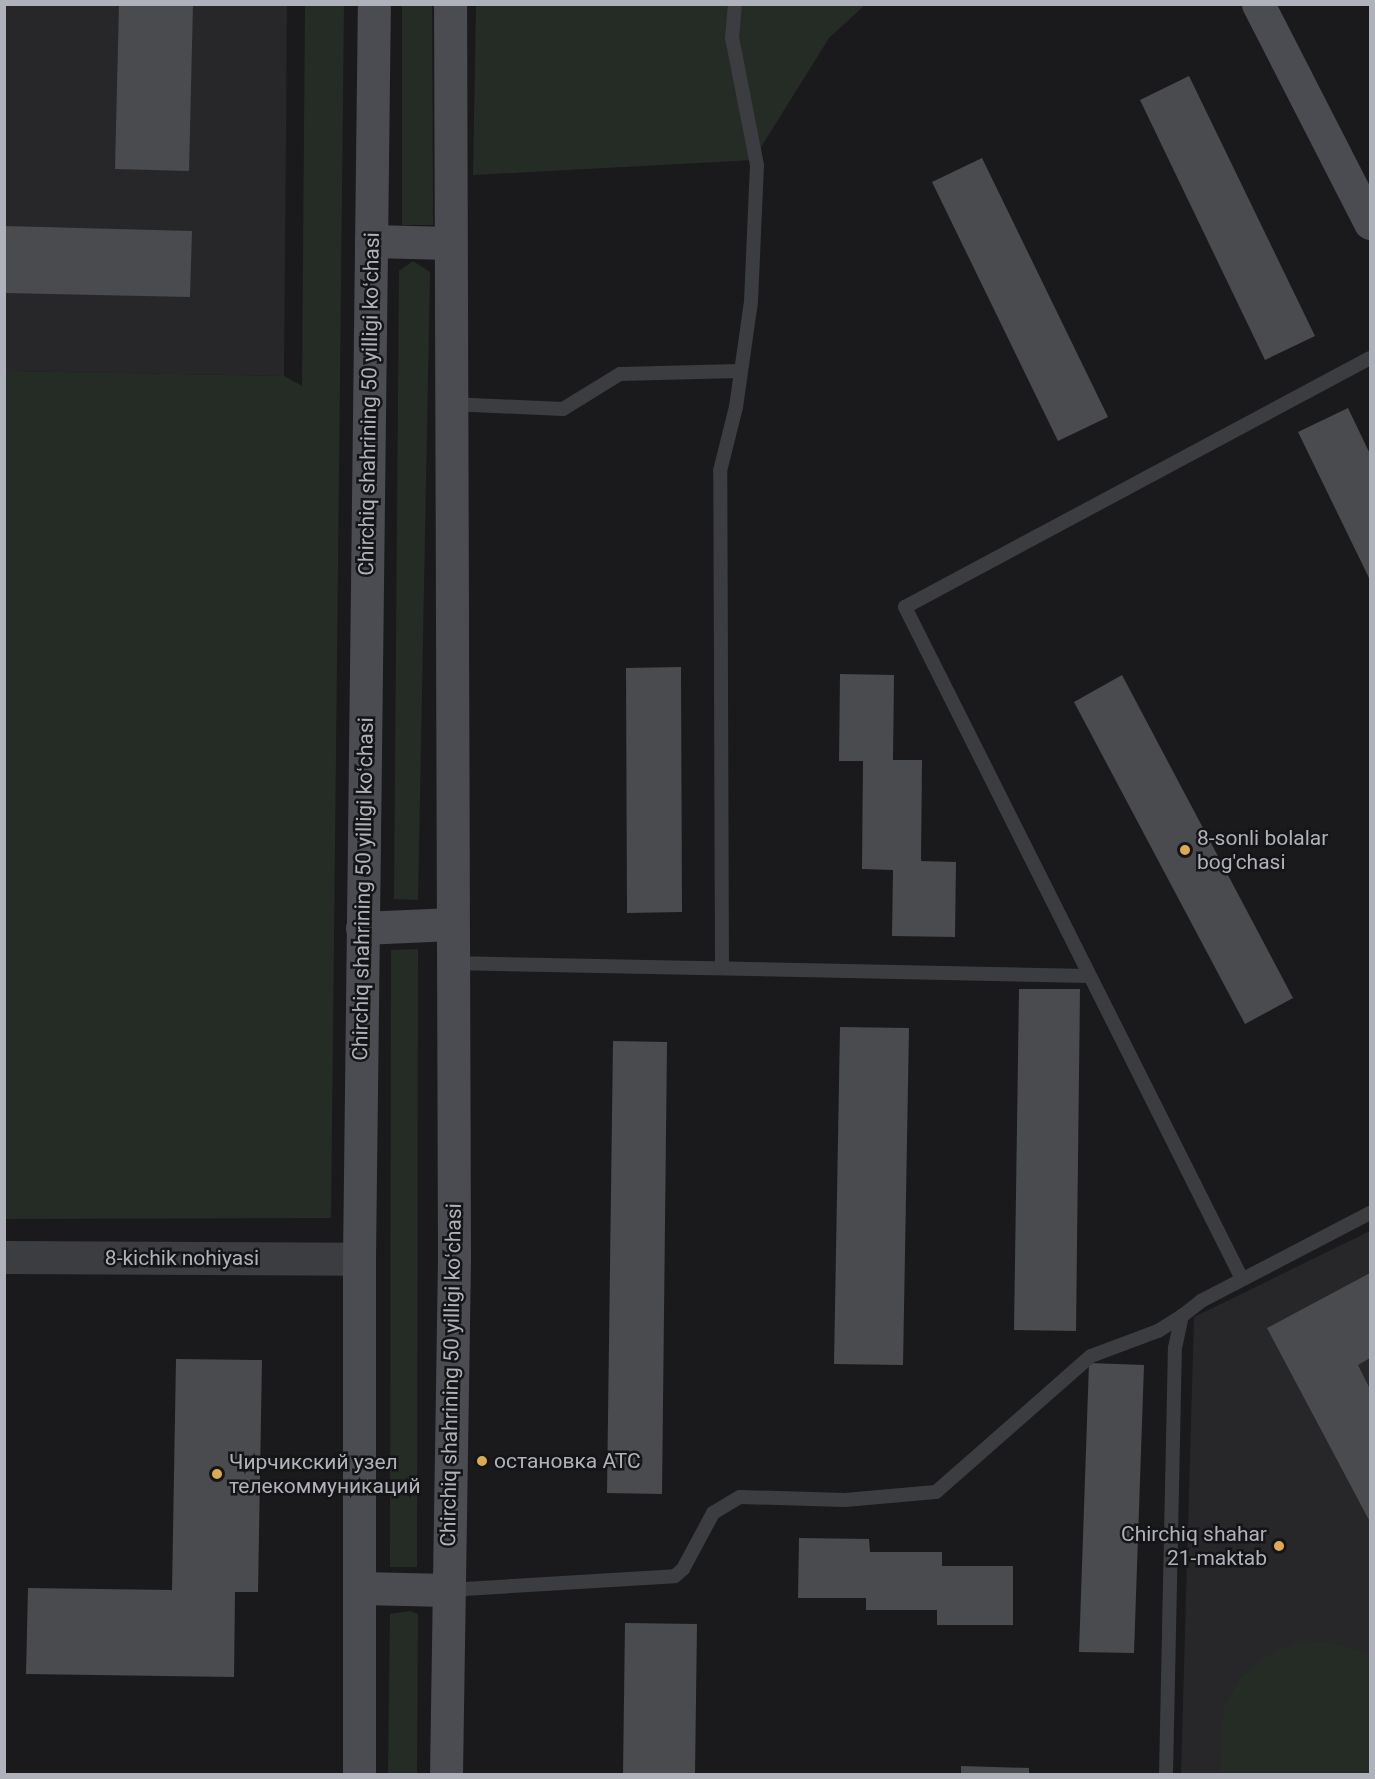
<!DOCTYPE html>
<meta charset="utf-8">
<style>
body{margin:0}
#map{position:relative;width:1375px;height:1779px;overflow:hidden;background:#1a1a1c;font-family:Roboto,sans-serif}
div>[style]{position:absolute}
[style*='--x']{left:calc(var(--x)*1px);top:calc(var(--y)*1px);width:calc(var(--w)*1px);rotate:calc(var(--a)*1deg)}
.built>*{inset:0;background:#272729}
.green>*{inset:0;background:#252c26}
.building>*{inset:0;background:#4a4b4e}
.service>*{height:14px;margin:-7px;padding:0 7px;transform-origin:7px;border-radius:7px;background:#3c3d41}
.tertiary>*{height:33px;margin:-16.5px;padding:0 16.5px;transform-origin:16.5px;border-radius:16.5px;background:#3c3d41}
.secondary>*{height:33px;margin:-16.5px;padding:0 16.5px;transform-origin:16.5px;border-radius:16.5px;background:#4a4c51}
.dots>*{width:16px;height:16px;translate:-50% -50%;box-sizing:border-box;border:3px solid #151517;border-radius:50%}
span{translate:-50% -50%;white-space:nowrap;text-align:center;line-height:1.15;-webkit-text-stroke:5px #151517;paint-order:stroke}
.street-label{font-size:21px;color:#afb2ba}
.poi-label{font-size:21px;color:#afb2ba}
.left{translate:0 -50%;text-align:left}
.right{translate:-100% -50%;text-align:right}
.frame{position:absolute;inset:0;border:6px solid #afb2ba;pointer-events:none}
</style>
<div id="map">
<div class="built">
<i style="clip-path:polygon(5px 5px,287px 5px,284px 376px,5px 371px)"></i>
<i style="clip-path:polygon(1370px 1231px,1370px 1774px,1181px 1774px,1194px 1317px)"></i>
</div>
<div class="green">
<i style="clip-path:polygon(305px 5px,344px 5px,331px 1218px,5px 1219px,5px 371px,284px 376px,302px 386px)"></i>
<i style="clip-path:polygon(402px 5px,432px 5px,433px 225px,402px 225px)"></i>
<i style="clip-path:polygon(476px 5px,865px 5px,829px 38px,753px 160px,473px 175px)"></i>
<i style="clip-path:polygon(413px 261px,430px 272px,418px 900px,394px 899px,399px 271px)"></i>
<i style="clip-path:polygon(418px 949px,417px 1567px,390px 1567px,391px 950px)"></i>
<i style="clip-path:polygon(410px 1611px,418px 1614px,417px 1774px,388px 1774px,390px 1614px)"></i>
<i style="clip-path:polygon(1326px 1641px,1370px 1654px,1370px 1774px,1220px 1774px,1224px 1707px,1240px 1679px,1264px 1657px,1294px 1644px)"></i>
</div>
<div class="building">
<i style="clip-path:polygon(119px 4px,193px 4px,189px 171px,115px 169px)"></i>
<i style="clip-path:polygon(1189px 76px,1315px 336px,1265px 360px,1140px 100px)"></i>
<i style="clip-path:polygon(982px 158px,1108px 417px,1058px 441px,932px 182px)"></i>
<i style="clip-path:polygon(4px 226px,192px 231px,190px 297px,4px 293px)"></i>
<i style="clip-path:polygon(1348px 408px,1370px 454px,1370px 580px,1298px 432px)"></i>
<i style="clip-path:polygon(681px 667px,682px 912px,627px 913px,626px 668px)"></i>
<i style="clip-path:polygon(840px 674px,894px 675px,893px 760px,922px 760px,921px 861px,956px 862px,955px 937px,892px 936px,893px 870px,862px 869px,863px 761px,839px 761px)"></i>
<i style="clip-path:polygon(1122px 675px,1293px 998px,1245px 1024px,1074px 702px)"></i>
<i style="clip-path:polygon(1019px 989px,1080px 989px,1076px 1331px,1014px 1330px)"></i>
<i style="clip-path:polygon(840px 1027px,909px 1028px,903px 1365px,834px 1364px)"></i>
<i style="clip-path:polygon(613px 1041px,667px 1042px,662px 1494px,607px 1493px)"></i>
<i style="clip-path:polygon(1370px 1273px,1370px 1358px,1358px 1365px,1370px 1389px,1370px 1522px,1267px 1328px)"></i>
<i style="clip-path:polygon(176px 1359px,262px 1360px,258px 1592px,235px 1592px,234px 1677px,26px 1674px,28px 1588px,172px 1590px)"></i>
<i style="clip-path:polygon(1089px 1363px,1144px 1365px,1134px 1653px,1079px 1652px)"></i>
<i style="clip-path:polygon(799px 1538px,869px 1539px,870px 1552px,942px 1552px,942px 1566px,1013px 1566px,1013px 1625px,937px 1625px,937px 1610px,866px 1610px,866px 1598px,798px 1598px)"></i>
<i style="clip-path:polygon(625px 1623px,697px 1624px,695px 1774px,623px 1774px)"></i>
<i style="clip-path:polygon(961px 1766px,1029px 1768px,1029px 1774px,961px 1774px)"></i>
</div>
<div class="service">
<i style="--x:451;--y:404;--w:112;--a:2.6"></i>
<i style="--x:563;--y:409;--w:67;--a:-31.6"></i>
<i style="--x:620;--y:374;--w:119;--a:-1.4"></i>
<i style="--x:452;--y:963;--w:637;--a:1.17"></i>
<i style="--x:722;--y:968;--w:497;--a:-90.2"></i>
<i style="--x:720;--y:471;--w:66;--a:-76"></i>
<i style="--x:736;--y:407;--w:106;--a:-81.9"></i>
<i style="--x:751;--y:302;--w:137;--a:-87.5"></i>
<i style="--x:757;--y:165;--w:129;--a:-101.1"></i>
<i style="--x:732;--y:38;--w:34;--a:-85"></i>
<i style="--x:1242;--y:1279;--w:752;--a:-116.63"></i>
<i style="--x:905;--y:607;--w:527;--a:-28.17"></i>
<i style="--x:448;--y:1590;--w:227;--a:-3.5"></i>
<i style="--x:675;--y:1576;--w:11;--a:-41"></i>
<i style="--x:683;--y:1569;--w:64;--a:-61.8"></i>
<i style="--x:713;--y:1513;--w:31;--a:-31"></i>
<i style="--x:740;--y:1497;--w:105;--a:1.6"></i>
<i style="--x:845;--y:1500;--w:91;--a:-5"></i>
<i style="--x:936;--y:1492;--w:206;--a:-41.3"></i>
<i style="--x:1091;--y:1356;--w:72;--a:-20.5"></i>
<i style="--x:1158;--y:1331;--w:28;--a:-32"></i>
<i style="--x:1166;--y:1774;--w:426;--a:-88.8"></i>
<i style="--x:1175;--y:1348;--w:33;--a:-78"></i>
<i style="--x:1182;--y:1316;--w:24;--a:-38"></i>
<i style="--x:1201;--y:1301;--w:191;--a:-27.5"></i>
</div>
<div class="tertiary">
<i style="--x:4;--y:1257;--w:355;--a:0.3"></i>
</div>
<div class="secondary">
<i style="--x:1258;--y:4;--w:246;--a:62.9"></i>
<i style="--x:371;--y:241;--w:79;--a:1.5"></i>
<i style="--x:362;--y:928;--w:90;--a:-2.5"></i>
<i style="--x:360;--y:1588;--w:88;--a:1.3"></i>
<i style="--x:359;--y:1774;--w:515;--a:-90"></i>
<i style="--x:359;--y:1259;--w:1255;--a:-89.32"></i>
<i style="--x:446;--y:1774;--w:517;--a:-89.11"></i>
<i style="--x:454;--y:1257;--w:1253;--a:-90.18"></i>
</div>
<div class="dots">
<i style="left:1185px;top:850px;background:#dcaa52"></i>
<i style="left:482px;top:1461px;background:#dcaa52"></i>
<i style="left:217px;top:1474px;background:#dcaa52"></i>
<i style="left:1279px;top:1546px;background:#dcaa52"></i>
</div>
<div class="street-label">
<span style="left:369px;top:404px;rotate:-89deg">Chirchiq shahrining 50 yilligi koʻchasi</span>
<span style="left:363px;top:889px;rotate:-89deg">Chirchiq shahrining 50 yilligi koʻchasi</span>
<span style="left:182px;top:1258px">8-kichik nohiyasi</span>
<span style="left:451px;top:1375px;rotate:-89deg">Chirchiq shahrining 50 yilligi koʻchasi</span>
</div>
<div class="poi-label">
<span class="left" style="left:1197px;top:850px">8-sonli bolalar<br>bog'chasi</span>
<span class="left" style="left:494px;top:1461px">остановка АТС</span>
<span class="left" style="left:229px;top:1474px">Чирчикский узел<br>телекоммуникаций</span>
<span class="right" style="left:1267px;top:1546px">Chirchiq shahar<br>21-maktab</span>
</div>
<div class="frame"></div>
</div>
